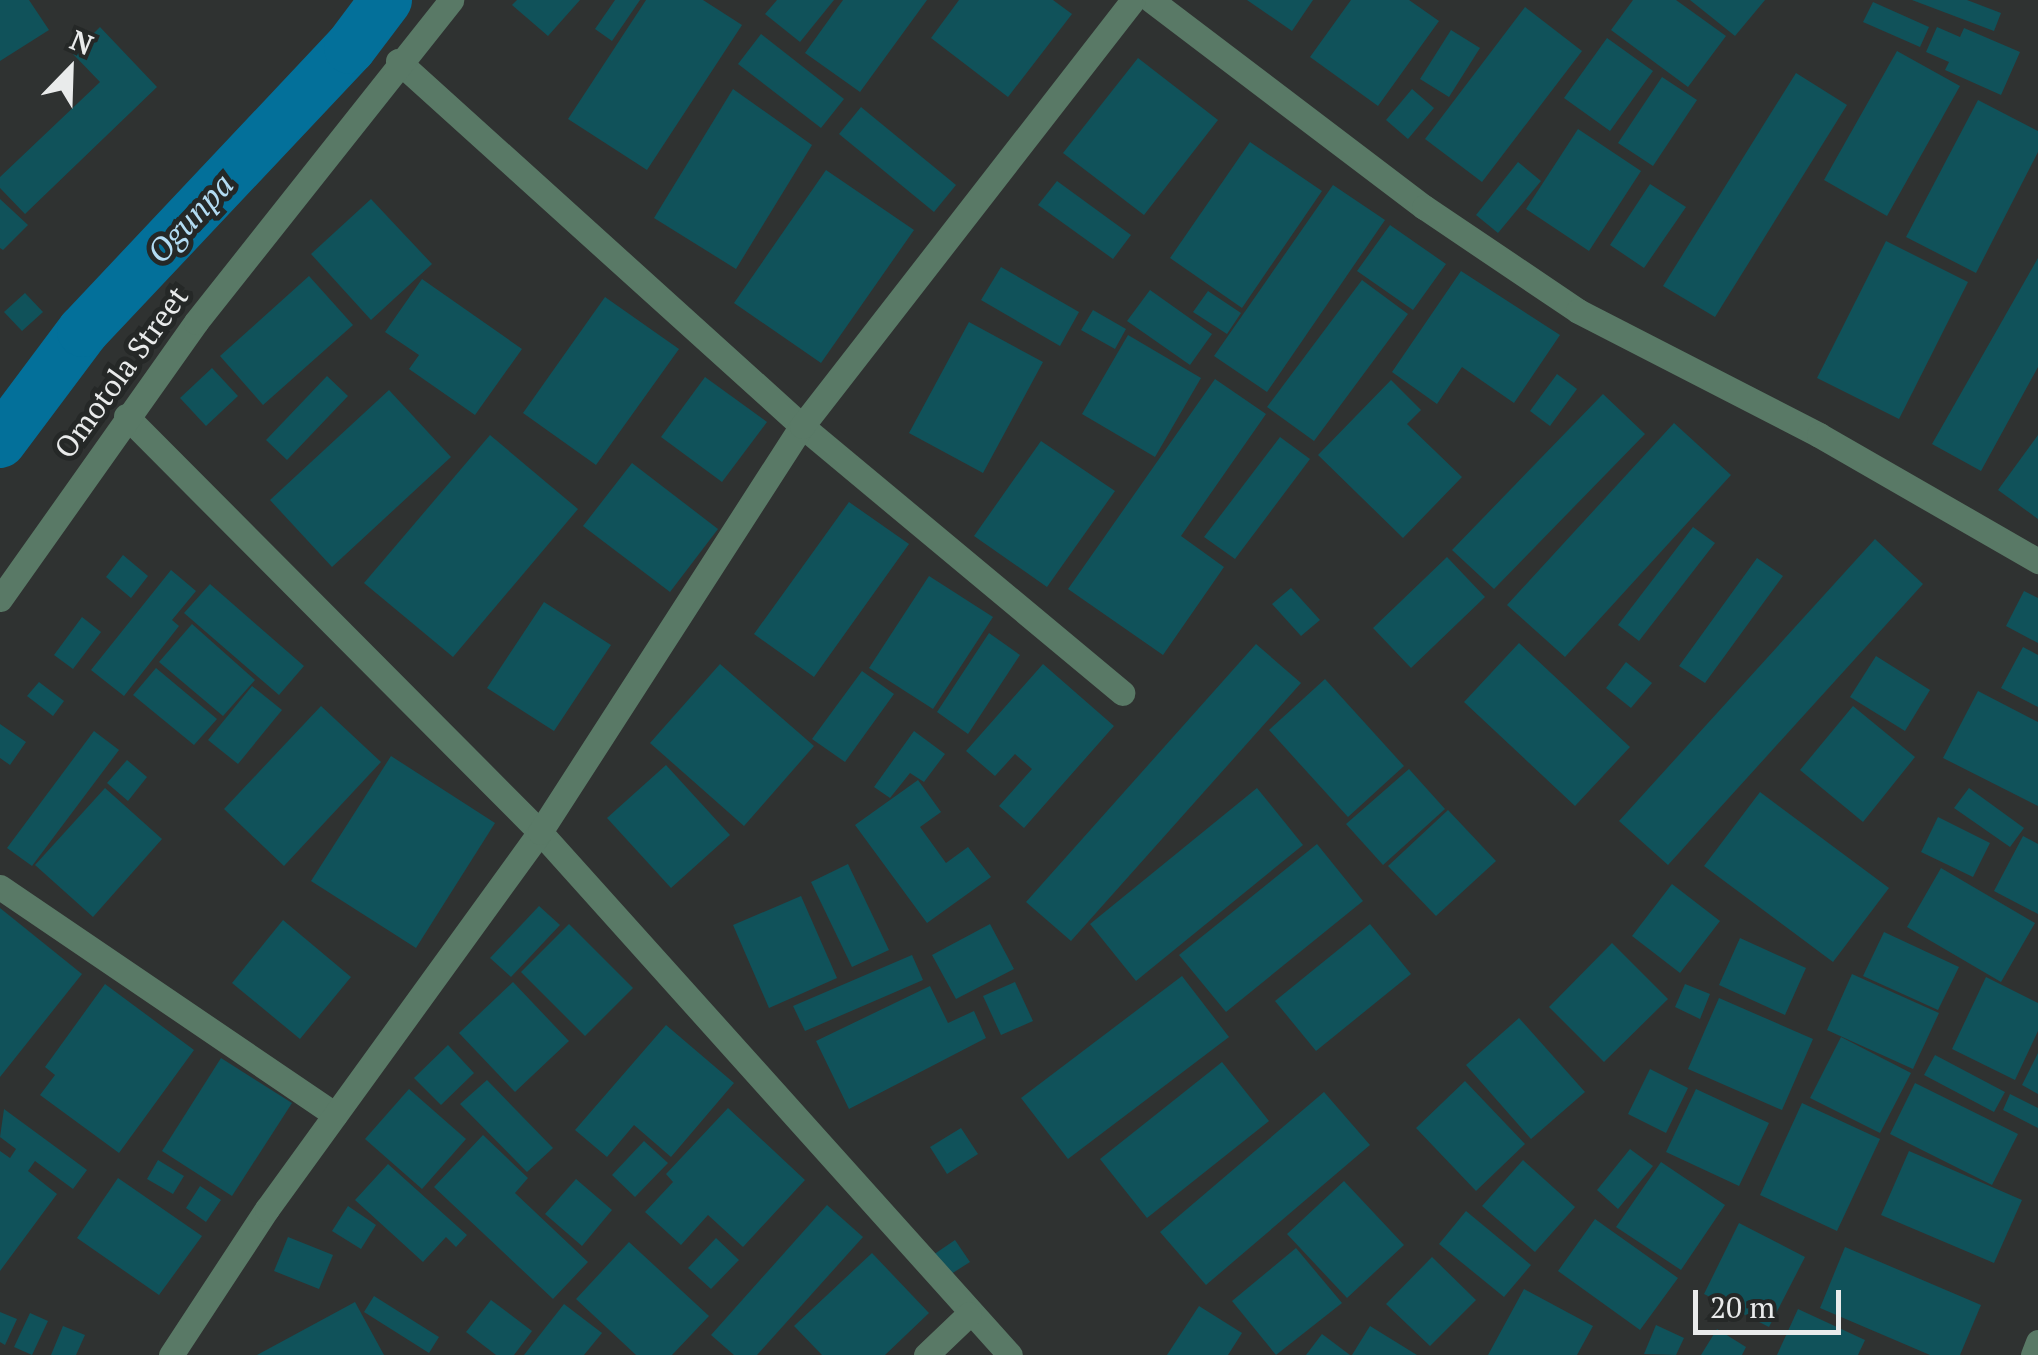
<!DOCTYPE html>
<style>
body{margin:0}
#map{position:relative;width:2038px;height:1355px;overflow:hidden;background:#2f3231;font-family:"PT Serif",serif}
div>[style]{position:absolute}
[style*='--x']{left:calc(var(--x)*1px);top:calc(var(--y)*1px);width:calc(var(--w)*1px);rotate:calc(var(--a)*1deg)}
.canal>*{height:52px;margin:-26px;padding:0 26px;transform-origin:26px;border-radius:26px;background:#03709a}
.building>*{inset:0;background:#10525a}
.minor>*{height:25px;margin:-12.5px;padding:0 12.5px;transform-origin:12.5px;border-radius:12.5px;background:#597966}
span{translate:-50% -50%;white-space:nowrap;text-align:center;line-height:1.15;-webkit-text-stroke:10px #252827;paint-order:stroke}
.street-label{font-size:30px;color:#e9ebeb}
.water-label{font-size:32px;color:#b3dcf3;font-style:italic}
.north{position:absolute;left:20px;top:20px;width:100px;height:100px;-webkit-text-stroke:8px #252827;paint-order:stroke;rotate:23deg;font-size:28px;font-weight:700;line-height:40px;text-align:center;color:#e9ebeb}
.north::after{content:'';display:block;margin:auto;width:35px;height:45px;background:#e9ebeb;clip-path:polygon(50% 0,100% 100%,50% 72%,0 100%)}
.scale{position:absolute;left:1693px;top:1290px;width:148px;height:45px;box-sizing:border-box;border:5px solid #e9ebeb;border-top:0;padding-left:12px;font-size:30px;line-height:35px;white-space:nowrap;color:#e9ebeb;-webkit-text-stroke:8px #252827;paint-order:stroke}
</style>
<div id="map">
<div class="canal">
<i style="--x:0;--y:442;--w:139;--a:-53.2"></i>
<i style="--x:83;--y:331;--w:389;--a:-46.7"></i>
<i style="--x:350;--y:48;--w:60;--a:-53.1"></i>
</div>
<div class="building">
<i style="clip-path:polygon(0 0,29px 0,49px 30px,0 61px)"></i>
<i style="clip-path:polygon(517px 0,580px 0,548px 36px,512px 5px)"></i>
<i style="clip-path:polygon(615px 0,640px 0,612px 41px,595px 29px)"></i>
<i style="clip-path:polygon(646px 0,703px 0,742px 25px,647px 170px,568px 119px)"></i>
<i style="clip-path:polygon(777px 0,834px 0,800px 42px,765px 14px)"></i>
<i style="clip-path:polygon(843px 0,927px 0,860px 92px,805px 53px)"></i>
<i style="clip-path:polygon(959px 0,1053px 0,1072px 14px,1008px 97px,931px 38px)"></i>
<i style="clip-path:polygon(1247px 0,1313px 0,1292px 31px)"></i>
<i style="clip-path:polygon(1351px 0,1409px 0,1439px 21px,1378px 106px,1310px 57px)"></i>
<i style="clip-path:polygon(1633px 0,1676px 0,1726px 36px,1688px 87px,1611px 30px)"></i>
<i style="clip-path:polygon(1690px 0,1765px 0,1735px 36px)"></i>
<i style="clip-path:polygon(1912px 0,1967px 0,2001px 13px,1994px 31px)"></i>
<i style="clip-path:polygon(1873px 2px,1929px 27px,1920px 47px,1863px 22px)"></i>
<i style="clip-path:polygon(1525px 7px,1582px 51px,1482px 182px,1425px 139px)"></i>
<i style="clip-path:polygon(100px 27px,157px 87px,25px 214px,0 188px,0 177px,100px 82px,73px 54px)"></i>
<i style="clip-path:polygon(1937px 27px,1960px 37px,1964px 28px,2020px 52px,2001px 95px,1945px 70px,1949px 62px,1926px 52px)"></i>
<i style="clip-path:polygon(1451px 30px,1480px 48px,1449px 97px,1420px 79px)"></i>
<i style="clip-path:polygon(761px 34px,844px 99px,821px 128px,738px 64px)"></i>
<i style="clip-path:polygon(1607px 38px,1653px 71px,1610px 131px,1564px 98px)"></i>
<i style="clip-path:polygon(1897px 51px,1960px 86px,1887px 216px,1824px 180px)"></i>
<i style="clip-path:polygon(1138px 58px,1218px 120px,1144px 215px,1063px 153px)"></i>
<i style="clip-path:polygon(1796px 73px,1847px 105px,1715px 317px,1663px 286px)"></i>
<i style="clip-path:polygon(1662px 77px,1697px 100px,1653px 166px,1618px 143px)"></i>
<i style="clip-path:polygon(733px 89px,812px 145px,736px 269px,654px 218px)"></i>
<i style="clip-path:polygon(1412px 89px,1434px 108px,1408px 139px,1386px 120px)"></i>
<i style="clip-path:polygon(1978px 100px,2038px 131px,2038px 152px,1976px 273px,1906px 237px)"></i>
<i style="clip-path:polygon(861px 107px,956px 185px,934px 212px,839px 134px)"></i>
<i style="clip-path:polygon(1578px 129px,1641px 171px,1589px 251px,1526px 209px)"></i>
<i style="clip-path:polygon(1250px 142px,1322px 191px,1242px 308px,1170px 258px)"></i>
<i style="clip-path:polygon(1518px 162px,1541px 181px,1498px 233px,1476px 215px)"></i>
<i style="clip-path:polygon(826px 170px,914px 230px,821px 363px,734px 303px)"></i>
<i style="clip-path:polygon(1057px 181px,1131px 235px,1113px 259px,1038px 205px)"></i>
<i style="clip-path:polygon(1650px 184px,1686px 207px,1644px 268px,1610px 245px)"></i>
<i style="clip-path:polygon(1333px 185px,1385px 220px,1267px 392px,1214px 356px)"></i>
<i style="clip-path:polygon(0 199px,28px 225px,3px 250px,0 248px)"></i>
<i style="clip-path:polygon(371px 199px,432px 264px,371px 320px,311px 254px)"></i>
<i style="clip-path:polygon(1390px 225px,1446px 264px,1413px 310px,1357px 271px)"></i>
<i style="clip-path:polygon(1886px 241px,1968px 282px,1899px 419px,1817px 378px)"></i>
<i style="clip-path:polygon(2038px 258px,2038px 367px,1981px 471px,1932px 444px)"></i>
<i style="clip-path:polygon(1001px 267px,1079px 312px,1060px 346px,981px 300px)"></i>
<i style="clip-path:polygon(1461px 271px,1560px 335px,1514px 403px,1462px 367px,1437px 404px,1392px 372px)"></i>
<i style="clip-path:polygon(309px 276px,353px 325px,263px 405px,220px 356px)"></i>
<i style="clip-path:polygon(422px 279px,522px 349px,475px 415px,409px 369px,419px 355px,385px 332px)"></i>
<i style="clip-path:polygon(1362px 280px,1408px 314px,1314px 441px,1267px 407px)"></i>
<i style="clip-path:polygon(1150px 290px,1212px 334px,1190px 365px,1127px 321px)"></i>
<i style="clip-path:polygon(1208px 291px,1241px 313px,1227px 334px,1193px 312px)"></i>
<i style="clip-path:polygon(25px 293px,43px 312px,22px 331px,4px 312px)"></i>
<i style="clip-path:polygon(605px 297px,679px 349px,596px 465px,523px 413px)"></i>
<i style="clip-path:polygon(1093px 310px,1126px 329px,1115px 349px,1081px 330px)"></i>
<i style="clip-path:polygon(969px 322px,1043px 362px,983px 473px,909px 433px)"></i>
<i style="clip-path:polygon(1128px 335px,1201px 378px,1155px 457px,1082px 414px)"></i>
<i style="clip-path:polygon(212px 368px,238px 396px,206px 426px,180px 398px)"></i>
<i style="clip-path:polygon(1557px 374px,1577px 389px,1550px 426px,1530px 411px)"></i>
<i style="clip-path:polygon(327px 376px,348px 396px,287px 460px,266px 440px)"></i>
<i style="clip-path:polygon(705px 377px,767px 422px,722px 482px,661px 437px)"></i>
<i style="clip-path:polygon(1215px 379px,1266px 414px,1181px 536px,1224px 567px,1163px 655px,1068px 589px)"></i>
<i style="clip-path:polygon(1391px 380px,1421px 410px,1407px 424px,1462px 477px,1403px 538px,1318px 455px)"></i>
<i style="clip-path:polygon(389px 390px,451px 457px,332px 567px,270px 500px)"></i>
<i style="clip-path:polygon(1603px 394px,1645px 434px,1494px 589px,1452px 550px)"></i>
<i style="clip-path:polygon(1674px 423px,1731px 475px,1565px 657px,1507px 605px)"></i>
<i style="clip-path:polygon(490px 435px,578px 509px,453px 657px,364px 583px)"></i>
<i style="clip-path:polygon(2038px 435px,2038px 519px,1998px 490px)"></i>
<i style="clip-path:polygon(1280px 437px,1310px 459px,1235px 559px,1204px 537px)"></i>
<i style="clip-path:polygon(1041px 441px,1115px 491px,1047px 587px,974px 536px)"></i>
<i style="clip-path:polygon(632px 463px,718px 529px,670px 592px,583px 526px)"></i>
<i style="clip-path:polygon(849px 502px,909px 544px,814px 677px,754px 634px)"></i>
<i style="clip-path:polygon(1693px 527px,1715px 543px,1639px 641px,1618px 625px)"></i>
<i style="clip-path:polygon(1875px 539px,1923px 584px,1668px 865px,1619px 821px)"></i>
<i style="clip-path:polygon(123px 555px,148px 576px,131px 598px,106px 577px)"></i>
<i style="clip-path:polygon(1447px 557px,1485px 597px,1411px 668px,1373px 628px)"></i>
<i style="clip-path:polygon(1757px 558px,1783px 576px,1705px 683px,1679px 666px)"></i>
<i style="clip-path:polygon(171px 570px,196px 591px,172px 620px,179px 626px,124px 696px,91px 670px)"></i>
<i style="clip-path:polygon(929px 576px,993px 617px,933px 709px,869px 668px)"></i>
<i style="clip-path:polygon(210px 584px,304px 666px,279px 695px,184px 613px)"></i>
<i style="clip-path:polygon(1291px 588px,1320px 620px,1301px 636px,1272px 604px)"></i>
<i style="clip-path:polygon(2024px 591px,2038px 598px,2038px 643px,2006px 626px)"></i>
<i style="clip-path:polygon(544px 602px,611px 645px,554px 731px,487px 688px)"></i>
<i style="clip-path:polygon(82px 617px,101px 632px,73px 669px,54px 655px)"></i>
<i style="clip-path:polygon(192px 624px,255px 680px,223px 716px,159px 662px)"></i>
<i style="clip-path:polygon(989px 633px,1020px 655px,968px 734px,937px 712px)"></i>
<i style="clip-path:polygon(1519px 643px,1630px 747px,1575px 806px,1464px 702px)"></i>
<i style="clip-path:polygon(1256px 644px,1301px 683px,1071px 941px,1026px 902px)"></i>
<i style="clip-path:polygon(2023px 647px,2038px 655px,2038px 707px,2001px 688px)"></i>
<i style="clip-path:polygon(1876px 656px,1930px 690px,1905px 731px,1850px 697px)"></i>
<i style="clip-path:polygon(1626px 662px,1652px 683px,1631px 708px,1606px 688px)"></i>
<i style="clip-path:polygon(720px 664px,814px 746px,744px 826px,650px 743px)"></i>
<i style="clip-path:polygon(1043px 664px,1114px 726px,1024px 828px,999px 806px,1032px 769px,1015px 754px,995px 776px,966px 751px)"></i>
<i style="clip-path:polygon(156px 668px,217px 719px,194px 745px,133px 695px)"></i>
<i style="clip-path:polygon(862px 671px,894px 694px,845px 762px,812px 739px)"></i>
<i style="clip-path:polygon(1325px 679px,1404px 766px,1348px 817px,1269px 730px)"></i>
<i style="clip-path:polygon(39px 682px,64px 701px,53px 716px,27px 696px)"></i>
<i style="clip-path:polygon(252px 686px,282px 710px,238px 764px,208px 740px)"></i>
<i style="clip-path:polygon(1978px 691px,2038px 722px,2038px 806px,1943px 758px)"></i>
<i style="clip-path:polygon(321px 706px,381px 762px,284px 866px,224px 809px)"></i>
<i style="clip-path:polygon(1853px 706px,1915px 757px,1863px 822px,1800px 770px)"></i>
<i style="clip-path:polygon(0 724px,26px 742px,10px 765px,0 758px)"></i>
<i style="clip-path:polygon(94px 731px,119px 750px,32px 866px,7px 848px)"></i>
<i style="clip-path:polygon(914px 731px,945px 754px,924px 782px,910px 773px,890px 798px,874px 787px)"></i>
<i style="clip-path:polygon(391px 756px,495px 823px,416px 948px,311px 881px)"></i>
<i style="clip-path:polygon(127px 760px,147px 777px,128px 801px,107px 783px)"></i>
<i style="clip-path:polygon(666px 765px,730px 835px,671px 888px,607px 818px)"></i>
<i style="clip-path:polygon(1409px 769px,1445px 809px,1383px 865px,1346px 824px)"></i>
<i style="clip-path:polygon(918px 780px,941px 812px,920px 827px,946px 863px,968px 847px,991px 877px,927px 923px,855px 825px)"></i>
<i style="clip-path:polygon(105px 788px,162px 839px,93px 917px,35px 865px)"></i>
<i style="clip-path:polygon(1257px 788px,1303px 845px,1136px 981px,1090px 924px)"></i>
<i style="clip-path:polygon(1969px 788px,2024px 828px,2010px 847px,1954px 808px)"></i>
<i style="clip-path:polygon(1760px 792px,1889px 888px,1833px 962px,1704px 866px)"></i>
<i style="clip-path:polygon(1448px 810px,1496px 861px,1436px 916px,1388px 866px)"></i>
<i style="clip-path:polygon(1938px 817px,1990px 843px,1973px 877px,1921px 852px)"></i>
<i style="clip-path:polygon(2023px 836px,2038px 844px,2038px 914px,1994px 891px)"></i>
<i style="clip-path:polygon(1317px 844px,1363px 901px,1226px 1012px,1179px 955px)"></i>
<i style="clip-path:polygon(848px 864px,889px 950px,852px 967px,811px 882px)"></i>
<i style="clip-path:polygon(1941px 868px,2035px 923px,2001px 982px,1907px 927px)"></i>
<i style="clip-path:polygon(1672px 884px,1720px 921px,1680px 973px,1632px 936px)"></i>
<i style="clip-path:polygon(801px 896px,837px 978px,769px 1008px,733px 925px)"></i>
<i style="clip-path:polygon(539px 906px,560px 925px,511px 977px,490px 958px)"></i>
<i style="clip-path:polygon(0 908px,82px 974px,0 1077px)"></i>
<i style="clip-path:polygon(283px 920px,351px 977px,300px 1039px,232px 983px)"></i>
<i style="clip-path:polygon(569px 924px,633px 988px,585px 1036px,521px 972px)"></i>
<i style="clip-path:polygon(990px 924px,1014px 969px,956px 999px,932px 955px)"></i>
<i style="clip-path:polygon(1370px 924px,1411px 974px,1316px 1051px,1275px 1001px)"></i>
<i style="clip-path:polygon(1884px 932px,1959px 967px,1938px 1010px,1863px 976px)"></i>
<i style="clip-path:polygon(1740px 938px,1806px 968px,1785px 1015px,1719px 985px)"></i>
<i style="clip-path:polygon(1612px 943px,1668px 999px,1604px 1062px,1549px 1007px)"></i>
<i style="clip-path:polygon(912px 955px,923px 980px,805px 1031px,793px 1006px)"></i>
<i style="clip-path:polygon(1852px 974px,1939px 1013px,1913px 1069px,1827px 1030px)"></i>
<i style="clip-path:polygon(1182px 976px,1229px 1037px,1068px 1159px,1021px 1098px)"></i>
<i style="clip-path:polygon(1986px 977px,2038px 1003px,2038px 1031px,2015px 1080px,1952px 1049px)"></i>
<i style="clip-path:polygon(513px 982px,569px 1041px,515px 1092px,459px 1033px)"></i>
<i style="clip-path:polygon(1015px 982px,1033px 1021px,1001px 1035px,983px 996px)"></i>
<i style="clip-path:polygon(105px 984px,194px 1050px,119px 1153px,40px 1095px,55px 1075px,45px 1067px)"></i>
<i style="clip-path:polygon(1685px 984px,1710px 994px,1700px 1019px,1675px 1007px)"></i>
<i style="clip-path:polygon(930px 986px,948px 1023px,974px 1011px,986px 1038px,849px 1109px,816px 1041px)"></i>
<i style="clip-path:polygon(1719px 998px,1813px 1039px,1782px 1110px,1688px 1069px)"></i>
<i style="clip-path:polygon(1519px 1018px,1585px 1092px,1531px 1139px,1466px 1065px)"></i>
<i style="clip-path:polygon(666px 1025px,734px 1083px,671px 1157px,634px 1125px,607px 1157px,575px 1130px)"></i>
<i style="clip-path:polygon(1841px 1037px,1911px 1073px,1880px 1133px,1810px 1098px)"></i>
<i style="clip-path:polygon(448px 1045px,474px 1073px,441px 1105px,414px 1078px)"></i>
<i style="clip-path:polygon(2038px 1053px,2038px 1094px,2022px 1085px)"></i>
<i style="clip-path:polygon(1935px 1055px,2005px 1092px,1994px 1112px,1924px 1075px)"></i>
<i style="clip-path:polygon(221px 1058px,292px 1103px,232px 1196px,162px 1151px)"></i>
<i style="clip-path:polygon(1222px 1062px,1269px 1121px,1147px 1218px,1100px 1159px)"></i>
<i style="clip-path:polygon(1650px 1069px,1688px 1088px,1666px 1133px,1628px 1114px)"></i>
<i style="clip-path:polygon(487px 1080px,553px 1148px,527px 1172px,460px 1104px)"></i>
<i style="clip-path:polygon(1465px 1081px,1525px 1144px,1476px 1191px,1416px 1128px)"></i>
<i style="clip-path:polygon(1915px 1083px,2018px 1134px,1992px 1185px,1890px 1134px)"></i>
<i style="clip-path:polygon(409px 1089px,466px 1139px,422px 1189px,365px 1139px)"></i>
<i style="clip-path:polygon(1696px 1089px,1769px 1123px,1739px 1186px,1666px 1152px)"></i>
<i style="clip-path:polygon(1324px 1092px,1370px 1145px,1206px 1285px,1160px 1232px)"></i>
<i style="clip-path:polygon(2010px 1094px,2038px 1108px,2038px 1128px,2003px 1110px)"></i>
<i style="clip-path:polygon(1802px 1103px,1880px 1139px,1837px 1231px,1760px 1195px)"></i>
<i style="clip-path:polygon(728px 1108px,805px 1180px,743px 1247px,708px 1215px,681px 1245px,645px 1212px,673px 1182px,666px 1174px)"></i>
<i style="clip-path:polygon(4px 1109px,87px 1170px,73px 1189px,35px 1161px,28px 1171px,57px 1194px,0 1271px,0 1151px,10px 1158px,16px 1149px,0 1137px)"></i>
<i style="clip-path:polygon(961px 1128px,978px 1154px,947px 1174px,930px 1147px)"></i>
<i style="clip-path:polygon(483px 1135px,528px 1178px,515px 1193px,588px 1262px,553px 1299px,434px 1187px)"></i>
<i style="clip-path:polygon(644px 1141px,668px 1163px,635px 1197px,612px 1175px)"></i>
<i style="clip-path:polygon(1630px 1149px,1653px 1166px,1618px 1209px,1597px 1190px)"></i>
<i style="clip-path:polygon(1909px 1151px,2022px 1200px,1994px 1263px,1881px 1215px)"></i>
<i style="clip-path:polygon(158px 1160px,184px 1176px,173px 1194px,147px 1179px)"></i>
<i style="clip-path:polygon(1523px 1160px,1575px 1207px,1535px 1252px,1482px 1206px)"></i>
<i style="clip-path:polygon(1661px 1162px,1725px 1205px,1681px 1270px,1616px 1227px)"></i>
<i style="clip-path:polygon(388px 1164px,467px 1235px,456px 1247px,446px 1237px,423px 1262px,355px 1200px)"></i>
<i style="clip-path:polygon(118px 1178px,202px 1236px,159px 1295px,77px 1238px)"></i>
<i style="clip-path:polygon(576px 1179px,612px 1210px,582px 1246px,545px 1214px)"></i>
<i style="clip-path:polygon(1344px 1181px,1404px 1245px,1347px 1298px,1287px 1234px)"></i>
<i style="clip-path:polygon(200px 1186px,221px 1200px,206px 1222px,186px 1208px)"></i>
<i style="clip-path:polygon(827px 1205px,863px 1237px,757px 1355px,734px 1355px,711px 1335px)"></i>
<i style="clip-path:polygon(348px 1206px,376px 1225px,361px 1249px,332px 1231px)"></i>
<i style="clip-path:polygon(1466px 1211px,1531px 1265px,1504px 1297px,1439px 1244px)"></i>
<i style="clip-path:polygon(1595px 1219px,1678px 1278px,1640px 1330px,1558px 1271px)"></i>
<i style="clip-path:polygon(1739px 1223px,1805px 1257px,1769px 1327px,1704px 1294px)"></i>
<i style="clip-path:polygon(288px 1237px,333px 1255px,319px 1289px,274px 1271px)"></i>
<i style="clip-path:polygon(716px 1238px,739px 1260px,711px 1289px,688px 1268px)"></i>
<i style="clip-path:polygon(955px 1240px,970px 1262px,948px 1276px,933px 1255px)"></i>
<i style="clip-path:polygon(629px 1242px,709px 1316px,672px 1355px,636px 1355px,576px 1299px)"></i>
<i style="clip-path:polygon(1845px 1247px,1981px 1305px,1960px 1355px,1930px 1355px,1820px 1308px)"></i>
<i style="clip-path:polygon(1296px 1248px,1342px 1303px,1276px 1355px,1232px 1301px)"></i>
<i style="clip-path:polygon(872px 1253px,929px 1313px,885px 1355px,822px 1355px,794px 1326px)"></i>
<i style="clip-path:polygon(1432px 1257px,1476px 1300px,1430px 1346px,1386px 1304px)"></i>
<i style="clip-path:polygon(1524px 1289px,1593px 1326px,1577px 1355px,1488px 1355px)"></i>
<i style="clip-path:polygon(374px 1296px,439px 1337px,429px 1353px,364px 1312px)"></i>
<i style="clip-path:polygon(491px 1300px,532px 1331px,514px 1355px,496px 1355px,466px 1332px)"></i>
<i style="clip-path:polygon(355px 1302px,384px 1355px,257px 1355px)"></i>
<i style="clip-path:polygon(564px 1304px,602px 1333px,584px 1355px,524px 1355px)"></i>
<i style="clip-path:polygon(1199px 1306px,1242px 1333px,1228px 1355px,1167px 1355px)"></i>
<i style="clip-path:polygon(1798px 1309px,1865px 1340px,1858px 1355px,1777px 1355px)"></i>
<i style="clip-path:polygon(0 1312px,17px 1319px,5px 1345px,0 1342px)"></i>
<i style="clip-path:polygon(30px 1313px,48px 1321px,32px 1355px,14px 1347px)"></i>
<i style="clip-path:polygon(1656px 1325px,1684px 1338px,1676px 1355px,1644px 1354px)"></i>
<i style="clip-path:polygon(63px 1326px,85px 1335px,76px 1355px,51px 1355px)"></i>
<i style="clip-path:polygon(1370px 1326px,1417px 1355px,1352px 1355px)"></i>
<i style="clip-path:polygon(1717px 1329px,1746px 1347px,1742px 1355px,1701px 1355px)"></i>
<i style="clip-path:polygon(1322px 1334px,1350px 1355px,1306px 1355px)"></i>
</div>
<div class="minor">
<i style="--x:1151;--y:0;--w:343;--a:37.2"></i>
<i style="--x:1424;--y:207;--w:186;--a:34"></i>
<i style="--x:1578;--y:311;--w:271;--a:27.2"></i>
<i style="--x:1819;--y:435;--w:253;--a:29.9"></i>
<i style="--x:398;--y:61;--w:544;--a:42.1"></i>
<i style="--x:802;--y:426;--w:417;--a:39.8"></i>
<i style="--x:126;--y:416;--w:587;--a:45.14"></i>
<i style="--x:540;--y:832;--w:703;--a:48.06"></i>
<i style="--x:0;--y:599;--w:339;--a:-54.7"></i>
<i style="--x:196;--y:322;--w:411;--a:-51.6"></i>
<i style="--x:0;--y:887;--w:405;--a:34.2"></i>
<i style="--x:171;--y:1355;--w:175;--a:-56.7"></i>
<i style="--x:267;--y:1209;--w:465;--a:-54.1"></i>
<i style="--x:540;--y:832;--w:483;--a:-57.2"></i>
<i style="--x:802;--y:426;--w:539;--a:-52.15"></i>
<i style="--x:926;--y:1355;--w:59;--a:-43.6"></i>
<i style="--x:2033;--y:1355;--w:14;--a:-69"></i>
</div>
<div class="street-label">
<span style="left:121px;top:372px;rotate:-54deg">Omotola Street</span>
</div>
<div class="water-label">
<span style="left:190px;top:218px;rotate:-47deg">Ogunpa</span>
</div>
<div class="north">N</div>
<div class="scale">20 m</div>
</div>
